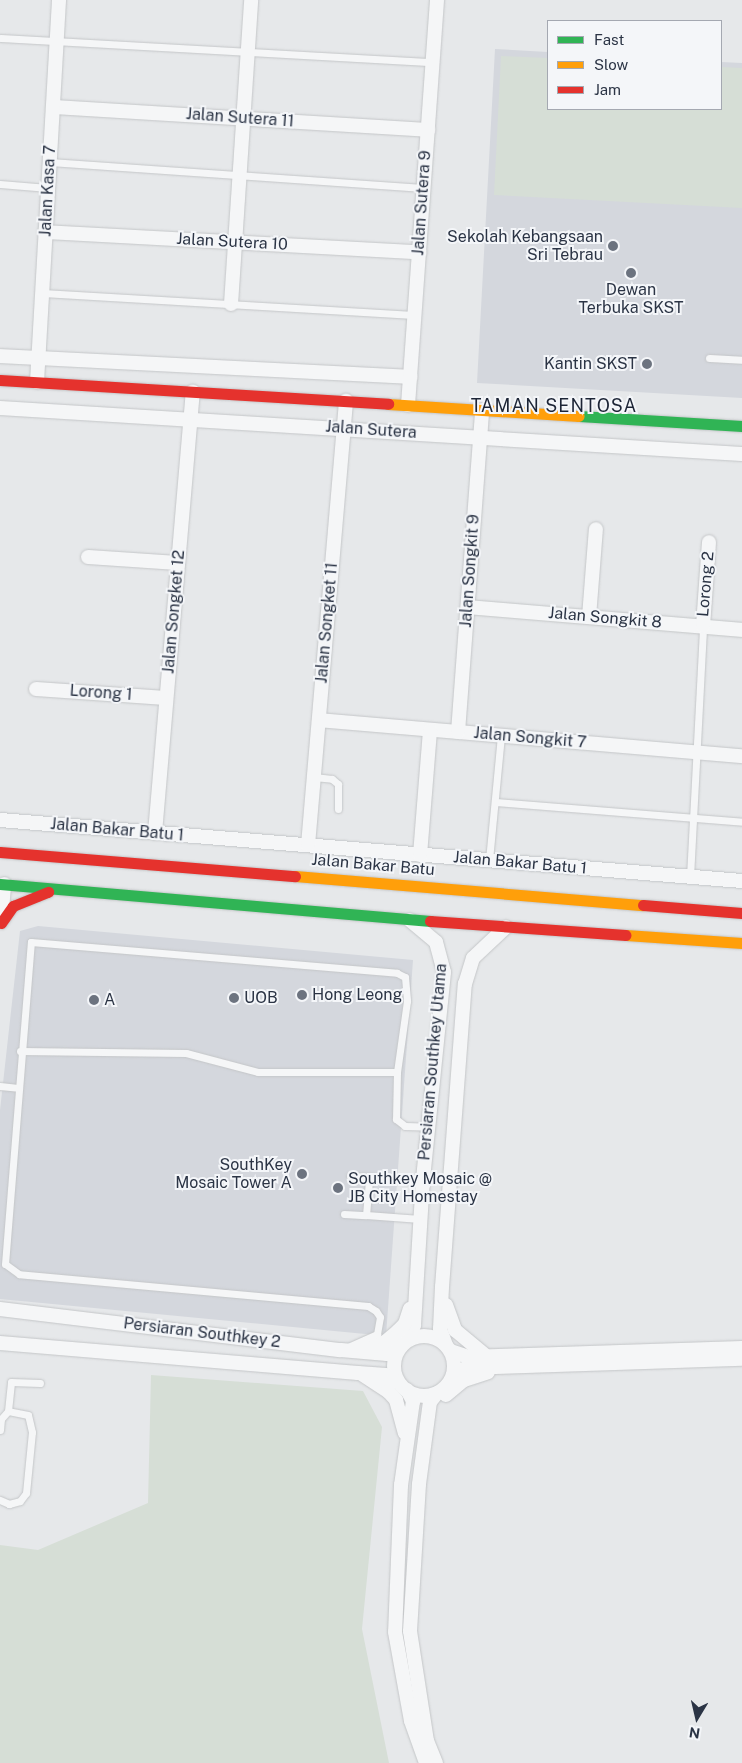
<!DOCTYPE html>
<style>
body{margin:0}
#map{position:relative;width:742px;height:1763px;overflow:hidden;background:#e6e8ea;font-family:"Public Sans",sans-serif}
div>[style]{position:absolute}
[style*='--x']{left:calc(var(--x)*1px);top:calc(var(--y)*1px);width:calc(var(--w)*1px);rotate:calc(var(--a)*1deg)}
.built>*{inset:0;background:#d4d7dd}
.green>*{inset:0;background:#d6ded6}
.roads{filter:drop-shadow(0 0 1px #c4c6c8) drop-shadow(0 0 1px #c4c6c8)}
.lane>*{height:7px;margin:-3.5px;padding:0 3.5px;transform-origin:3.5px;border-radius:3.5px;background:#f5f6f7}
.street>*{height:14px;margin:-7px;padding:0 7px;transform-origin:7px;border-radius:7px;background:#f5f6f7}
.street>.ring{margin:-7px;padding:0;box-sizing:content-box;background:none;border:14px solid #f5f6f7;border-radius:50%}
.fast>*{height:11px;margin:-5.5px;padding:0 5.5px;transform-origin:5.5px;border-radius:5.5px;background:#30b455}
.slow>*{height:11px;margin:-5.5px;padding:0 5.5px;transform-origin:5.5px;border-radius:5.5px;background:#ff9f0a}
.jam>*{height:11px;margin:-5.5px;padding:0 5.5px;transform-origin:5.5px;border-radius:5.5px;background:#e5322d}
.dots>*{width:14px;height:14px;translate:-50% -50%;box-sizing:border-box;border:2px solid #f4f6f9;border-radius:50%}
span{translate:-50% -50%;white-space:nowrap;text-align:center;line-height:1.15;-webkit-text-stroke:4px #f4f6f9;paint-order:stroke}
.street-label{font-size:16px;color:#2b3445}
.poi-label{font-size:16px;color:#2b3445}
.right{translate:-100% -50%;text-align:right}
.left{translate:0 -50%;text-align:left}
.neighbourhood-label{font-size:18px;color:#1d2536;letter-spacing:1px}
.legend{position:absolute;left:547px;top:20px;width:175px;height:90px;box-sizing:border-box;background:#f4f6f9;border:1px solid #a4a8b1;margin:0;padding:6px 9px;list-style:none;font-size:15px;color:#2b3445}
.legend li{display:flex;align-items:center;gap:10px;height:25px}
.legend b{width:25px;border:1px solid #a4a8b1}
.north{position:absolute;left:672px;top:1693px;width:50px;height:50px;-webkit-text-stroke:4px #f4f6f9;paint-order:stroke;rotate:189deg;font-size:14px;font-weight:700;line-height:20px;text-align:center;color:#2b3445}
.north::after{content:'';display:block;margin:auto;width:18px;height:22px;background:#2b3445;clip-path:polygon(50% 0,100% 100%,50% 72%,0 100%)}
</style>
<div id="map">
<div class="built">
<i style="clip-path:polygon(495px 49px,548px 52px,548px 109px,721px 109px,721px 62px,742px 63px,742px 398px,477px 383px)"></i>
<i style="clip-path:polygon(38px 926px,413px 960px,386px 1336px,0 1299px,0 1110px,20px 931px)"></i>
</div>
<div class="green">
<i style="clip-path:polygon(501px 56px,548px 58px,548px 109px,721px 109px,721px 67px,742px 68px,742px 208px,494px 195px)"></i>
<i style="clip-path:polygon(151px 1375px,363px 1391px,382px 1427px,362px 1629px,389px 1763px,0 1763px,0 1545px,38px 1550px,148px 1503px)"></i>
</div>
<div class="roads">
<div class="lane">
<i style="--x:0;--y:38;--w:434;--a:3.2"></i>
<i style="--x:50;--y:162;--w:374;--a:4"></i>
<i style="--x:0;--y:184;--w:48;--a:4.8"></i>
<i style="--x:42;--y:293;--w:373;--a:3.4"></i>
<i style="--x:709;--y:358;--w:33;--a:3"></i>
<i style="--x:314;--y:777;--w:18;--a:6"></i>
<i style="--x:332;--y:779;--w:8;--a:40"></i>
<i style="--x:338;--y:784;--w:25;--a:90"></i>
<i style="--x:496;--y:802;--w:247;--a:4.6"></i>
<i style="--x:489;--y:860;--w:125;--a:-84.5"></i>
<i style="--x:690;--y:877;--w:251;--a:-87"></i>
<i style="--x:20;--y:1051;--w:166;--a:0.7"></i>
<i style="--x:186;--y:1053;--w:74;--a:14.8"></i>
<i style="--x:258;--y:1072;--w:139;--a:0"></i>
<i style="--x:0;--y:1086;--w:18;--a:6"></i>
<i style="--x:350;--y:1176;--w:19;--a:3"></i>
<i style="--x:344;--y:1214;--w:22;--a:3"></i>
<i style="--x:420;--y:1219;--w:54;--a:-175.8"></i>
<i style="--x:366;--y:1215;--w:38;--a:-85"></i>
<i style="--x:369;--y:1177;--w:54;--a:5.3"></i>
<i style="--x:348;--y:1347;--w:32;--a:-24"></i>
<i style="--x:377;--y:1334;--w:17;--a:-80"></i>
<i style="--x:380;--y:1317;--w:7;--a:-124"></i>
<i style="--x:376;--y:1311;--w:9;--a:-148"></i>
<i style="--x:368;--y:1306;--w:350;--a:-174.8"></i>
<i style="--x:19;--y:1274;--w:17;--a:-144"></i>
<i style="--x:5;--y:1264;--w:323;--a:-85.4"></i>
<i style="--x:31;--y:942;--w:367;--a:4.8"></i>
<i style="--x:397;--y:973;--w:9;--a:27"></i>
<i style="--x:405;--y:977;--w:24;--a:85"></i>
<i style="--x:407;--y:1001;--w:72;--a:98"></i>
<i style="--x:397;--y:1072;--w:47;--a:91.2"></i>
<i style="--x:396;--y:1119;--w:11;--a:38"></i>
<i style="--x:405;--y:1126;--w:25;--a:2"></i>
<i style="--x:0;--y:1430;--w:11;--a:-85"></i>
<i style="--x:1;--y:1419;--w:11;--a:-49"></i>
<i style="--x:8;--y:1411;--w:29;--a:-84"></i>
<i style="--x:11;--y:1382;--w:29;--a:2"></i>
<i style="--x:0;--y:1500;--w:10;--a:24"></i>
<i style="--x:9;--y:1504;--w:11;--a:-15"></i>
<i style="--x:20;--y:1501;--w:10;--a:-53"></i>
<i style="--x:26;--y:1493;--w:61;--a:-84.4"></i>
<i style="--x:32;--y:1432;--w:17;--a:-103"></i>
<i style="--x:28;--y:1415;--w:20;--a:-169"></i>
</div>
<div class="street">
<i style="--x:53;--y:107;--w:376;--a:3.5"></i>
<i style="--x:45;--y:232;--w:375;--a:3.1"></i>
<i style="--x:231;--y:304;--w:305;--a:-86.2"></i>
<i style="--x:0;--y:356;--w:411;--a:2.9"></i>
<i style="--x:37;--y:382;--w:383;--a:-86.7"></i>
<i style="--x:408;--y:405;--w:406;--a:-85.9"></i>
<i style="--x:0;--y:408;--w:743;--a:3.55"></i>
<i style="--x:88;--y:557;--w:90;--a:3.8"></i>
<i style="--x:468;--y:607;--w:275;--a:4.8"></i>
<i style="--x:589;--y:617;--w:88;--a:-85.5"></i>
<i style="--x:703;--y:626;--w:84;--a:-85.9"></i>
<i style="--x:36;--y:689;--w:130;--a:4"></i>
<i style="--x:319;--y:720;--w:425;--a:4.9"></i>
<i style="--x:458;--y:732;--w:323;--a:-85.7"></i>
<i style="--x:0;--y:820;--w:745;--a:4.7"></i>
<i style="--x:155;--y:833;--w:443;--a:-85.1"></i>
<i style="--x:308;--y:845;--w:446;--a:-85.1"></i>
<i style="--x:420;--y:855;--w:125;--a:-85.4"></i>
<i style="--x:1;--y:921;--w:37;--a:-85"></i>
<i style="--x:446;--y:1305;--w:27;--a:70"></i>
<i style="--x:455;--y:1330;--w:40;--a:40"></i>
<i style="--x:0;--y:1309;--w:343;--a:6.9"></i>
<i style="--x:341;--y:1350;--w:46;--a:5"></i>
<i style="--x:387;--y:1354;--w:17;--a:-33"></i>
<i class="ring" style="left:394px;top:1336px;width:46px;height:46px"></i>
<i style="--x:409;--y:1339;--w:15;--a:-70"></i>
<i style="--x:414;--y:1325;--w:146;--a:-86.5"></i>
<i style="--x:423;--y:1179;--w:208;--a:-84.2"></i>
<i style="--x:444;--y:972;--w:31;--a:-105"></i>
<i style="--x:436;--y:942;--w:34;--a:-140"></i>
<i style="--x:0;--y:1343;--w:359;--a:4.8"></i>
<i style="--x:358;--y:1373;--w:28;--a:4"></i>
<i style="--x:386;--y:1375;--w:14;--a:30"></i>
<i style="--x:446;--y:1345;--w:17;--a:-111"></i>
<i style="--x:440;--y:1329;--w:42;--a:-87.3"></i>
<i style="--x:442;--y:1287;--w:304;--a:-85.7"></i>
<i style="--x:465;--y:984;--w:27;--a:-73"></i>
<i style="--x:473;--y:958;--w:45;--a:-43.2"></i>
<i style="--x:364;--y:1351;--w:23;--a:-23"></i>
<i style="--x:385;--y:1342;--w:17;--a:-40"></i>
<i style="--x:398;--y:1331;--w:10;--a:-45"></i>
<i style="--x:405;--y:1324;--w:16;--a:-72"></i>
<i style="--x:451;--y:1351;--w:18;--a:19"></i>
<i style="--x:468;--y:1357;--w:274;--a:-1.9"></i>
<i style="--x:363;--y:1375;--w:30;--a:33"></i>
<i style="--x:388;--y:1391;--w:12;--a:48"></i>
<i style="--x:396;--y:1400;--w:34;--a:75"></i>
<i style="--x:453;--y:1376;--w:15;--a:-32"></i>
<i style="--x:466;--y:1368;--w:276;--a:-1.9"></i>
<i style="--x:407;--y:1390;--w:13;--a:61"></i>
<i style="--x:413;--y:1401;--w:85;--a:98.1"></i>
<i style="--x:401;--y:1485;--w:147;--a:92.3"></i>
<i style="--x:395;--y:1632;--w:90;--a:79.8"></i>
<i style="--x:411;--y:1721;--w:45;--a:70.3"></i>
<i style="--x:446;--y:1395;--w:23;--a:-40"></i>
<i style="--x:464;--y:1380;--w:25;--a:-18"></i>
<i style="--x:436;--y:1763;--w:24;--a:-112"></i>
<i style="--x:427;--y:1741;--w:111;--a:-98.8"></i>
<i style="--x:410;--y:1631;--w:147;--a:-86.5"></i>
<i style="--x:419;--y:1484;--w:83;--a:-82.4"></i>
<i style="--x:430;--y:1402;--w:11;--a:-52"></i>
</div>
<div class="fast">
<i style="--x:579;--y:416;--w:163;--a:3.5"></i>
<i style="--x:0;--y:884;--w:432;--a:4.9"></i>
</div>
<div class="slow">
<i style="--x:388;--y:404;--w:191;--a:3.6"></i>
<i style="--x:295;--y:876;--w:349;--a:4.8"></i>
<i style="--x:626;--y:935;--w:116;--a:3.9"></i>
</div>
<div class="jam">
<i style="--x:0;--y:380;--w:389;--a:3.5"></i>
<i style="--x:0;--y:852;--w:296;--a:4.7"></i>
<i style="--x:643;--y:905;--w:99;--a:4.6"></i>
<i style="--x:430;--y:921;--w:196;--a:4.1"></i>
<i style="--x:1;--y:923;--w:21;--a:-55"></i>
<i style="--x:13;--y:906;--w:38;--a:-22"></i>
</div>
</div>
<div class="dots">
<i style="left:613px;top:246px;background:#6c737f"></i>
<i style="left:631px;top:273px;background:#6c737f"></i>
<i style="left:647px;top:364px;background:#6c737f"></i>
<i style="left:302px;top:995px;background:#6c737f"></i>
<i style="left:234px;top:998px;background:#6c737f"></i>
<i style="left:94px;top:1000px;background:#6c737f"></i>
<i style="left:302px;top:1174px;background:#6c737f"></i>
<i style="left:338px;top:1188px;background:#6c737f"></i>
</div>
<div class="street-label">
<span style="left:240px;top:118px;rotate:4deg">Jalan Sutera 11</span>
<span style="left:48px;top:191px;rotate:-87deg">Jalan Kasa 7</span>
<span style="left:422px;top:203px;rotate:-86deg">Jalan Sutera 9</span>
<span style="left:232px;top:242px;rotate:3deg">Jalan Sutera 10</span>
<span style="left:371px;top:430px;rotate:4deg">Jalan Sutera</span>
<span style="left:470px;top:571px;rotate:-86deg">Jalan Songkit 9</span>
<span style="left:706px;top:584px;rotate:-85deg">Lorong 2</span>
<span style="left:174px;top:612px;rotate:-85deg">Jalan Songket 12</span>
<span style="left:605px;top:618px;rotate:5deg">Jalan Songkit 8</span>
<span style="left:327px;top:623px;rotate:-85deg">Jalan Songket 11</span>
<span style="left:101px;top:693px;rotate:4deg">Lorong 1</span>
<span style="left:530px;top:738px;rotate:5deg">Jalan Songkit 7</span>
<span style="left:117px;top:830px;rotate:5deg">Jalan Bakar Batu 1</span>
<span style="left:520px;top:863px;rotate:5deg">Jalan Bakar Batu 1</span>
<span style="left:373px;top:865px;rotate:5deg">Jalan Bakar Batu</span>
<span style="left:433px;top:1062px;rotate:-85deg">Persiaran Southkey Utama</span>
<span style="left:202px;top:1333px;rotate:7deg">Persiaran Southkey 2</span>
</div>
<div class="poi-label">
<span class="right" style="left:603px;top:246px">Sekolah Kebangsaan<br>Sri Tebrau</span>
<span style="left:631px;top:299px">Dewan<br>Terbuka SKST</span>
<span class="right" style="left:637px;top:364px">Kantin SKST</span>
<span class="left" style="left:312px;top:995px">Hong Leong</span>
<span class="left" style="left:244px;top:998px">UOB</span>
<span class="left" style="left:104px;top:1000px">A</span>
<span class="right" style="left:292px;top:1174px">SouthKey<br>Mosaic Tower A</span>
<span class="left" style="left:348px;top:1188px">Southkey Mosaic @<br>JB City Homestay</span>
</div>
<div class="neighbourhood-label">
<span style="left:554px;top:406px">TAMAN SENTOSA</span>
</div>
<ul class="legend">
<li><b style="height:6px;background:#30b455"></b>Fast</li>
<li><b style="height:6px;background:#ff9f0a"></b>Slow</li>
<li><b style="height:6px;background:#e5322d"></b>Jam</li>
</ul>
<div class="north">N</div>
</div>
